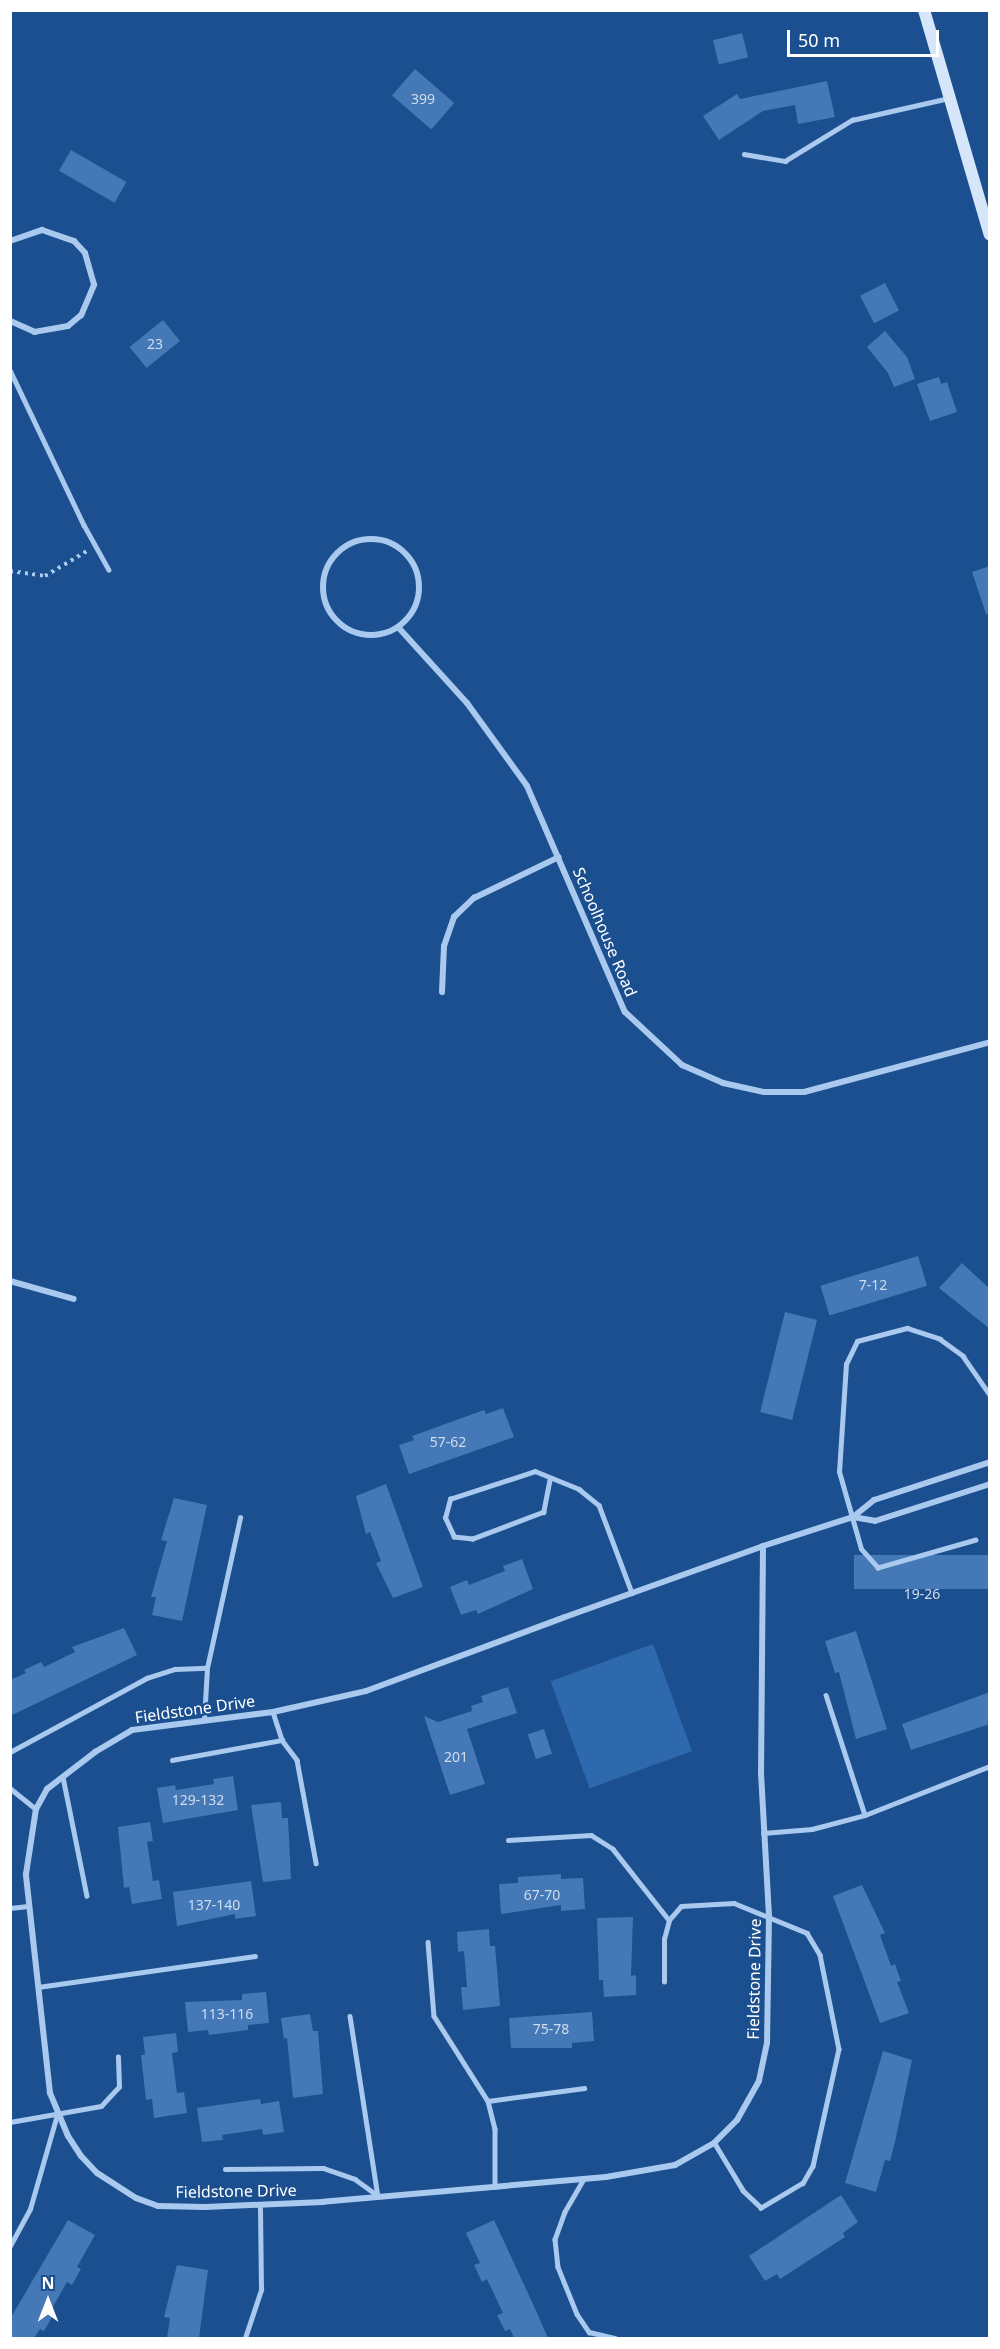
<!DOCTYPE html>
<style>
body{margin:0}
#map{position:relative;width:1000px;height:2349px;overflow:hidden;background:#1b4f8f;font-family:"Noto Sans",sans-serif}
div>[style]{position:absolute}
[style*='--x']{left:calc(var(--x)*1px);top:calc(var(--y)*1px);width:calc(var(--w)*1px);rotate:calc(var(--a)*1deg)}
.green>*{inset:0;background:#2e69ad;transform-origin:0 0}
.building>*{inset:0;background:#4478b7;transform-origin:0 0}
.path>*{height:4px;margin-top:-2px;transform-origin:0;background:repeating-linear-gradient(90deg,#a9c9ee 0 3px,transparent 0 7.5px)}
.service>*{height:4.5px;margin:-2.25px;padding:0 2.25px;transform-origin:2.25px;border-radius:2.25px;background:#a9c9ee}
.minor>*{height:6px;margin:-3px;padding:0 3px;transform-origin:3px;border-radius:3px;background:#a9c9ee}
.minor>.ring{margin:-3px;padding:0;box-sizing:content-box;background:none;border:6px solid #a9c9ee;border-radius:50%}
.secondary>*{height:12px;margin:-6px;padding:0 6px;transform-origin:6px;border-radius:6px;background:#d6e6fa}
span{translate:-50% -50%;white-space:nowrap;text-align:center;line-height:1.15;-webkit-text-stroke:4.5px #1b4f8f;paint-order:stroke}
.number-label{font-size:14px;color:#d0dded}
.number-label span{-webkit-text-stroke-width:0}
.street-label{font-size:16px;color:#fff}
.frame{position:absolute;inset:0;border:12px solid #fff;pointer-events:none}
.north{position:absolute;left:18px;top:2271px;width:60px;height:60px;-webkit-text-stroke:4px #1b4f8f;paint-order:stroke;rotate:0deg;font-size:16px;font-weight:700;line-height:24px;text-align:center;color:#fff}
.north::after{content:'';display:block;margin:auto;width:21px;height:27px;background:#fff;clip-path:polygon(50% 0,100% 100%,50% 72%,0 100%)}
.scale{position:absolute;left:787px;top:30px;width:152px;height:27px;box-sizing:border-box;border:3px solid #fff;border-top:0;padding-left:8px;font-size:18px;line-height:21px;white-space:nowrap;color:#fff;-webkit-text-stroke:4px #1b4f8f;paint-order:stroke}
</style>
<div id="map">
<div class="green">
<i style="left:653px;top:1644px;width:114px;height:109px;rotate:70deg"></i>
</div>
<div class="building">
<i style="left:742px;top:33px;width:25px;height:30px;rotate:76deg"></i>
<i style="left:415px;top:69px;width:52px;height:35px;rotate:41deg"></i>
<i style="clip-path:polygon(827px 81px,835px 117px,798px 124px,795px 105px,763px 111px,719px 140px,703px 116px,737px 94px,740px 99px)"></i>
<i style="left:71px;top:150px;width:64px;height:24px;rotate:30deg"></i>
<i style="left:885px;top:283px;width:31px;height:28px;rotate:63deg"></i>
<i style="left:163px;top:320px;width:27px;height:43px;rotate:51deg"></i>
<i style="clip-path:polygon(885px 331px,907px 357px,915px 379px,894px 387px,888px 373px,867px 347px)"></i>
<i style="clip-path:polygon(939px 377px,941px 384px,947px 382px,957px 412px,930px 421px,917px 384px)"></i>
<i style="clip-path:polygon(990px 566px,990px 614px,986px 614px,972px 572px)"></i>
<i style="left:918px;top:1256px;width:31px;height:102px;rotate:73deg"></i>
<i style="clip-path:polygon(962px 1263px,990px 1289px,990px 1329px,939px 1288px)"></i>
<i style="left:785px;top:1312px;width:33px;height:103px;rotate:14deg"></i>
<i style="clip-path:polygon(503px 1408px,514px 1437px,409px 1474px,399px 1445px,414px 1440px,412px 1436px,484px 1410px,486px 1414px)"></i>
<i style="clip-path:polygon(386px 1484px,423px 1587px,393px 1598px,376px 1563px,381px 1561px,370px 1532px,366px 1534px,356px 1496px)"></i>
<i style="clip-path:polygon(174px 1498px,207px 1505px,182px 1621px,152px 1615px,156px 1597px,151px 1597px,167px 1541px,161px 1540px)"></i>
<i style="left:990px;top:1555px;width:34px;height:136px;rotate:90deg"></i>
<i style="clip-path:polygon(522px 1559px,533px 1589px,478px 1614px,476px 1610px,461px 1615px,450px 1587px,467px 1580px,469px 1585px,505px 1571px,503px 1566px)"></i>
<i style="clip-path:polygon(124px 1628px,137px 1655px,10px 1716px,10px 1680px,26px 1673px,24px 1670px,41px 1662px,44px 1667px,75px 1652px,72px 1647px)"></i>
<i style="clip-path:polygon(856px 1631px,887px 1729px,856px 1739px,839px 1672px,835px 1673px,825px 1641px)"></i>
<i style="clip-path:polygon(508px 1687px,517px 1713px,467px 1729px,485px 1784px,450px 1795px,424px 1716px,438px 1722px,472px 1711px,471px 1706px,483px 1702px,481px 1696px)"></i>
<i style="clip-path:polygon(990px 1692px,990px 1724px,911px 1750px,902px 1724px)"></i>
<i style="left:544px;top:1729px;width:26px;height:17px;rotate:72deg"></i>
<i style="clip-path:polygon(233px 1776px,238px 1810px,163px 1823px,157px 1788px,175px 1785px,176px 1790px,214px 1784px,213px 1779px)"></i>
<i style="clip-path:polygon(281px 1802px,282px 1818px,288px 1818px,291px 1879px,263px 1882px,251px 1805px)"></i>
<i style="clip-path:polygon(150px 1822px,153px 1841px,147px 1842px,153px 1881px,159px 1880px,162px 1899px,132px 1904px,129px 1887px,124px 1888px,118px 1827px)"></i>
<i style="clip-path:polygon(561px 1874px,561px 1879px,583px 1878px,585px 1909px,561px 1911px,561px 1905px,501px 1914px,499px 1884px,518px 1883px,518px 1877px)"></i>
<i style="clip-path:polygon(251px 1881px,256px 1916px,235px 1919px,235px 1914px,177px 1926px,173px 1892px)"></i>
<i style="clip-path:polygon(862px 1885px,885px 1933px,880px 1935px,891px 1966px,895px 1964px,901px 1981px,897px 1982px,909px 2013px,880px 2023px,833px 1896px)"></i>
<i style="clip-path:polygon(633px 1917px,631px 1976px,636px 1975px,636px 1995px,604px 1997px,603px 1980px,599px 1980px,597px 1918px)"></i>
<i style="clip-path:polygon(489px 1929px,490px 1946px,495px 1946px,500px 2006px,463px 2010px,461px 1987px,467px 1987px,464px 1951px,458px 1952px,457px 1932px)"></i>
<i style="clip-path:polygon(266px 1992px,269px 2023px,248px 2025px,248px 2030px,209px 2035px,208px 2030px,188px 2032px,185px 2002px,242px 2000px,242px 1994px)"></i>
<i style="clip-path:polygon(592px 2012px,594px 2041px,572px 2043px,572px 2048px,511px 2048px,509px 2018px)"></i>
<i style="clip-path:polygon(310px 2014px,313px 2031px,318px 2031px,323px 2094px,293px 2098px,287px 2038px,284px 2039px,281px 2018px)"></i>
<i style="clip-path:polygon(176px 2033px,178px 2052px,172px 2053px,177px 2093px,184px 2092px,187px 2113px,154px 2118px,152px 2099px,146px 2100px,141px 2055px,145px 2055px,143px 2037px)"></i>
<i style="clip-path:polygon(883px 2051px,912px 2060px,895px 2142px,890px 2161px,885px 2160px,876px 2192px,845px 2183px)"></i>
<i style="clip-path:polygon(260px 2099px,261px 2104px,279px 2101px,284px 2132px,263px 2135px,262px 2129px,222px 2135px,223px 2140px,202px 2142px,197px 2108px)"></i>
<i style="clip-path:polygon(841px 2195px,858px 2222px,843px 2233px,845px 2237px,780px 2279px,777px 2274px,765px 2281px,749px 2256px)"></i>
<i style="clip-path:polygon(68px 2220px,95px 2235px,77px 2267px,81px 2269px,72px 2285px,67px 2282px,50px 2312px,54px 2314px,44px 2331px,40px 2329px,34px 2338px,10px 2338px,10px 2319px)"></i>
<i style="clip-path:polygon(494px 2220px,533px 2304px,548px 2338px,514px 2338px,510px 2329px,505px 2331px,497px 2315px,503px 2313px,487px 2279px,482px 2282px,474px 2265px,480px 2263px,466px 2233px)"></i>
<i style="clip-path:polygon(177px 2265px,208px 2270px,199px 2338px,167px 2338px,170px 2318px,164px 2317px)"></i>
</div>
<div class="path">
<i style="--x:10;--y:571;--w:35;--a:8"></i>
<i style="--x:45;--y:576;--w:49;--a:-30.8"></i>
</div>
<div class="service">
<i style="--x:744;--y:154;--w:42;--a:9.7"></i>
<i style="--x:785;--y:161;--w:79;--a:-31.5"></i>
<i style="--x:852;--y:120;--w:99;--a:-12.8"></i>
<i style="--x:10;--y:370;--w:172;--a:64.5"></i>
<i style="--x:84;--y:525;--w:51;--a:60.9"></i>
<i style="--x:550;--y:1480;--w:33;--a:101"></i>
<i style="--x:544;--y:1512;--w:76;--a:159.2"></i>
<i style="--x:473;--y:1539;--w:19;--a:-174"></i>
<i style="--x:454;--y:1537;--w:21;--a:-115"></i>
<i style="--x:445;--y:1518;--w:20;--a:-75"></i>
<i style="--x:450;--y:1499;--w:89;--a:-18.2"></i>
<i style="--x:535;--y:1471;--w:48;--a:22.2"></i>
<i style="--x:579;--y:1489;--w:26;--a:39"></i>
<i style="--x:599;--y:1505;--w:94;--a:69.4"></i>
<i style="--x:976;--y:1540;--w:102;--a:164.1"></i>
<i style="--x:878;--y:1568;--w:25;--a:-132"></i>
<i style="--x:861;--y:1549;--w:80;--a:-105.9"></i>
<i style="--x:839;--y:1472;--w:108;--a:-86.3"></i>
<i style="--x:846;--y:1364;--w:25;--a:-64"></i>
<i style="--x:857;--y:1341;--w:52;--a:-14.6"></i>
<i style="--x:907;--y:1328;--w:35;--a:18"></i>
<i style="--x:940;--y:1339;--w:29;--a:36"></i>
<i style="--x:963;--y:1356;--w:47;--a:55.3"></i>
<i style="--x:826;--y:1695;--w:126;--a:72"></i>
<i style="--x:273;--y:1712;--w:29;--a:72"></i>
<i style="--x:282;--y:1740;--w:25;--a:53"></i>
<i style="--x:297;--y:1760;--w:105;--a:79.5"></i>
<i style="--x:204;--y:1720;--w:52;--a:-86.7"></i>
<i style="--x:207;--y:1668;--w:154;--a:-77.6"></i>
<i style="--x:10;--y:1752;--w:156;--a:-28.4"></i>
<i style="--x:147;--y:1678;--w:29;--a:-18"></i>
<i style="--x:175;--y:1669;--w:32;--a:-2"></i>
<i style="--x:172;--y:1760;--w:112;--a:-10.3"></i>
<i style="--x:63;--y:1777;--w:121;--a:78.6"></i>
<i style="--x:10;--y:1788;--w:33;--a:39"></i>
<i style="--x:763;--y:1833;--w:49;--a:-4.7"></i>
<i style="--x:812;--y:1829;--w:55;--a:-14.8"></i>
<i style="--x:865;--y:1815;--w:134;--a:-21.4"></i>
<i style="--x:508;--y:1840;--w:83;--a:-3.4"></i>
<i style="--x:591;--y:1835;--w:26;--a:32"></i>
<i style="--x:613;--y:1849;--w:90;--a:51.7"></i>
<i style="--x:10;--y:1908;--w:18;--a:-6"></i>
<i style="--x:428;--y:1942;--w:74;--a:85.4"></i>
<i style="--x:434;--y:2016;--w:101;--a:57.6"></i>
<i style="--x:488;--y:2101;--w:29;--a:76"></i>
<i style="--x:495;--y:2129;--w:58;--a:90"></i>
<i style="--x:664;--y:1982;--w:43;--a:-90"></i>
<i style="--x:664;--y:1939;--w:20;--a:-75"></i>
<i style="--x:669;--y:1920;--w:18;--a:-49"></i>
<i style="--x:681;--y:1906;--w:53;--a:-3.2"></i>
<i style="--x:734;--y:1903;--w:79;--a:22.3"></i>
<i style="--x:807;--y:1933;--w:26;--a:59"></i>
<i style="--x:820;--y:1955;--w:96;--a:78.6"></i>
<i style="--x:839;--y:2049;--w:120;--a:102.5"></i>
<i style="--x:813;--y:2166;--w:20;--a:120"></i>
<i style="--x:803;--y:2183;--w:49;--a:149.2"></i>
<i style="--x:761;--y:2208;--w:25;--a:-137"></i>
<i style="--x:743;--y:2191;--w:56;--a:-121.1"></i>
<i style="--x:38;--y:1987;--w:219;--a:-8.1"></i>
<i style="--x:350;--y:2016;--w:182;--a:81.2"></i>
<i style="--x:488;--y:2101;--w:97;--a:-7.7"></i>
<i style="--x:10;--y:2122;--w:92;--a:-10"></i>
<i style="--x:101;--y:2106;--w:26;--a:-47"></i>
<i style="--x:119;--y:2087;--w:30;--a:-92"></i>
<i style="--x:225;--y:2169;--w:98;--a:-0.6"></i>
<i style="--x:323;--y:2168;--w:34;--a:19"></i>
<i style="--x:355;--y:2179;--w:29;--a:36"></i>
<i style="--x:584;--y:2179;--w:38;--a:120"></i>
<i style="--x:565;--y:2212;--w:29;--a:110"></i>
<i style="--x:555;--y:2239;--w:28;--a:84"></i>
<i style="--x:558;--y:2267;--w:51;--a:68"></i>
<i style="--x:577;--y:2314;--w:22;--a:56"></i>
<i style="--x:589;--y:2332;--w:27;--a:13"></i>
<i style="--x:10;--y:2246;--w:42;--a:-61.6"></i>
<i style="--x:30;--y:2209;--w:98;--a:-74"></i>
<i style="--x:245;--y:2338;--w:51;--a:-71.6"></i>
<i style="--x:261;--y:2290;--w:85;--a:-90.7"></i>
</div>
<div class="minor">
<i style="--x:10;--y:241;--w:34;--a:-19"></i>
<i style="--x:42;--y:230;--w:34;--a:19"></i>
<i style="--x:74;--y:241;--w:16;--a:47"></i>
<i style="--x:85;--y:253;--w:33;--a:74"></i>
<i style="--x:94;--y:285;--w:33;--a:113"></i>
<i style="--x:81;--y:315;--w:17;--a:140"></i>
<i style="--x:68;--y:326;--w:34;--a:170"></i>
<i style="--x:35;--y:332;--w:27;--a:-156"></i>
<i class="ring" style="left:323px;top:539px;width:90px;height:90px"></i>
<i style="--x:398;--y:627;--w:103;--a:47.8"></i>
<i style="--x:467;--y:703;--w:102;--a:54.1"></i>
<i style="--x:527;--y:786;--w:246;--a:66.6"></i>
<i style="--x:625;--y:1012;--w:78;--a:42.9"></i>
<i style="--x:682;--y:1065;--w:45;--a:23.7"></i>
<i style="--x:723;--y:1083;--w:42;--a:12.4"></i>
<i style="--x:764;--y:1092;--w:40;--a:0"></i>
<i style="--x:804;--y:1092;--w:193;--a:-15"></i>
<i style="--x:442;--y:992;--w:46;--a:-87.5"></i>
<i style="--x:444;--y:946;--w:31;--a:-71"></i>
<i style="--x:454;--y:917;--w:28;--a:-44"></i>
<i style="--x:474;--y:898;--w:94;--a:-25.8"></i>
<i style="--x:10;--y:1281;--w:66;--a:15.7"></i>
<i style="--x:853;--y:1517;--w:22;--a:10"></i>
<i style="--x:875;--y:1521;--w:121;--a:-17.8"></i>
<i style="--x:763;--y:1546;--w:227;--a:90.5"></i>
<i style="--x:761;--y:1773;--w:143;--a:86.8"></i>
<i style="--x:769;--y:1916;--w:127;--a:90.9"></i>
<i style="--x:767;--y:2043;--w:39;--a:102"></i>
<i style="--x:759;--y:2081;--w:45;--a:119.4"></i>
<i style="--x:737;--y:2120;--w:33;--a:135"></i>
<i style="--x:714;--y:2143;--w:45;--a:150.6"></i>
<i style="--x:675;--y:2165;--w:70;--a:170.1"></i>
<i style="--x:606;--y:2177;--w:284;--a:175"></i>
<i style="--x:323;--y:2202;--w:118;--a:177.6"></i>
<i style="--x:205;--y:2207;--w:47;--a:-178.8"></i>
<i style="--x:158;--y:2206;--w:23;--a:-160"></i>
<i style="--x:136;--y:2198;--w:46;--a:-147.3"></i>
<i style="--x:97;--y:2173;--w:23;--a:-133"></i>
<i style="--x:81;--y:2156;--w:24;--a:-123"></i>
<i style="--x:68;--y:2136;--w:47;--a:-112.7"></i>
<i style="--x:50;--y:2093;--w:220;--a:-96.3"></i>
<i style="--x:26;--y:1874;--w:66;--a:-81.3"></i>
<i style="--x:36;--y:1809;--w:23;--a:-61"></i>
<i style="--x:47;--y:1789;--w:61;--a:-37.6"></i>
<i style="--x:95;--y:1752;--w:43;--a:-30.7"></i>
<i style="--x:132;--y:1730;--w:142;--a:-7.3"></i>
<i style="--x:273;--y:1712;--w:95;--a:-12.7"></i>
<i style="--x:366;--y:1691;--w:212;--a:-20.4"></i>
<i style="--x:565;--y:1617;--w:210;--a:-19.7"></i>
<i style="--x:763;--y:1546;--w:95;--a:-17.9"></i>
<i style="--x:853;--y:1517;--w:27;--a:-39"></i>
<i style="--x:874;--y:1500;--w:122;--a:-18.1"></i>
</div>
<div class="secondary">
<i style="--x:924;--y:10;--w:234;--a:73.7"></i>
</div>
<div class="number-label">
<span style="left:423px;top:99px">399</span>
<span style="left:155px;top:344px">23</span>
<span style="left:873px;top:1285px">7-12</span>
<span style="left:448px;top:1442px">57-62</span>
<span style="left:922px;top:1594px">19-26</span>
<span style="left:456px;top:1757px">201</span>
<span style="left:198px;top:1800px">129-132</span>
<span style="left:542px;top:1895px">67-70</span>
<span style="left:214px;top:1905px">137-140</span>
<span style="left:227px;top:2014px">113-116</span>
<span style="left:551px;top:2029px">75-78</span>
</div>
<div class="street-label">
<span style="left:605px;top:932px;rotate:67deg">Schoolhouse Road</span>
<span style="left:195px;top:1709px;rotate:-8deg">Fieldstone Drive</span>
<span style="left:754px;top:1979px;rotate:-89deg">Fieldstone Drive</span>
<span style="left:236px;top:2191px;rotate:-1deg">Fieldstone Drive</span>
</div>
<div class="frame"></div>
<div class="north">N</div>
<div class="scale">50 m</div>
</div>
